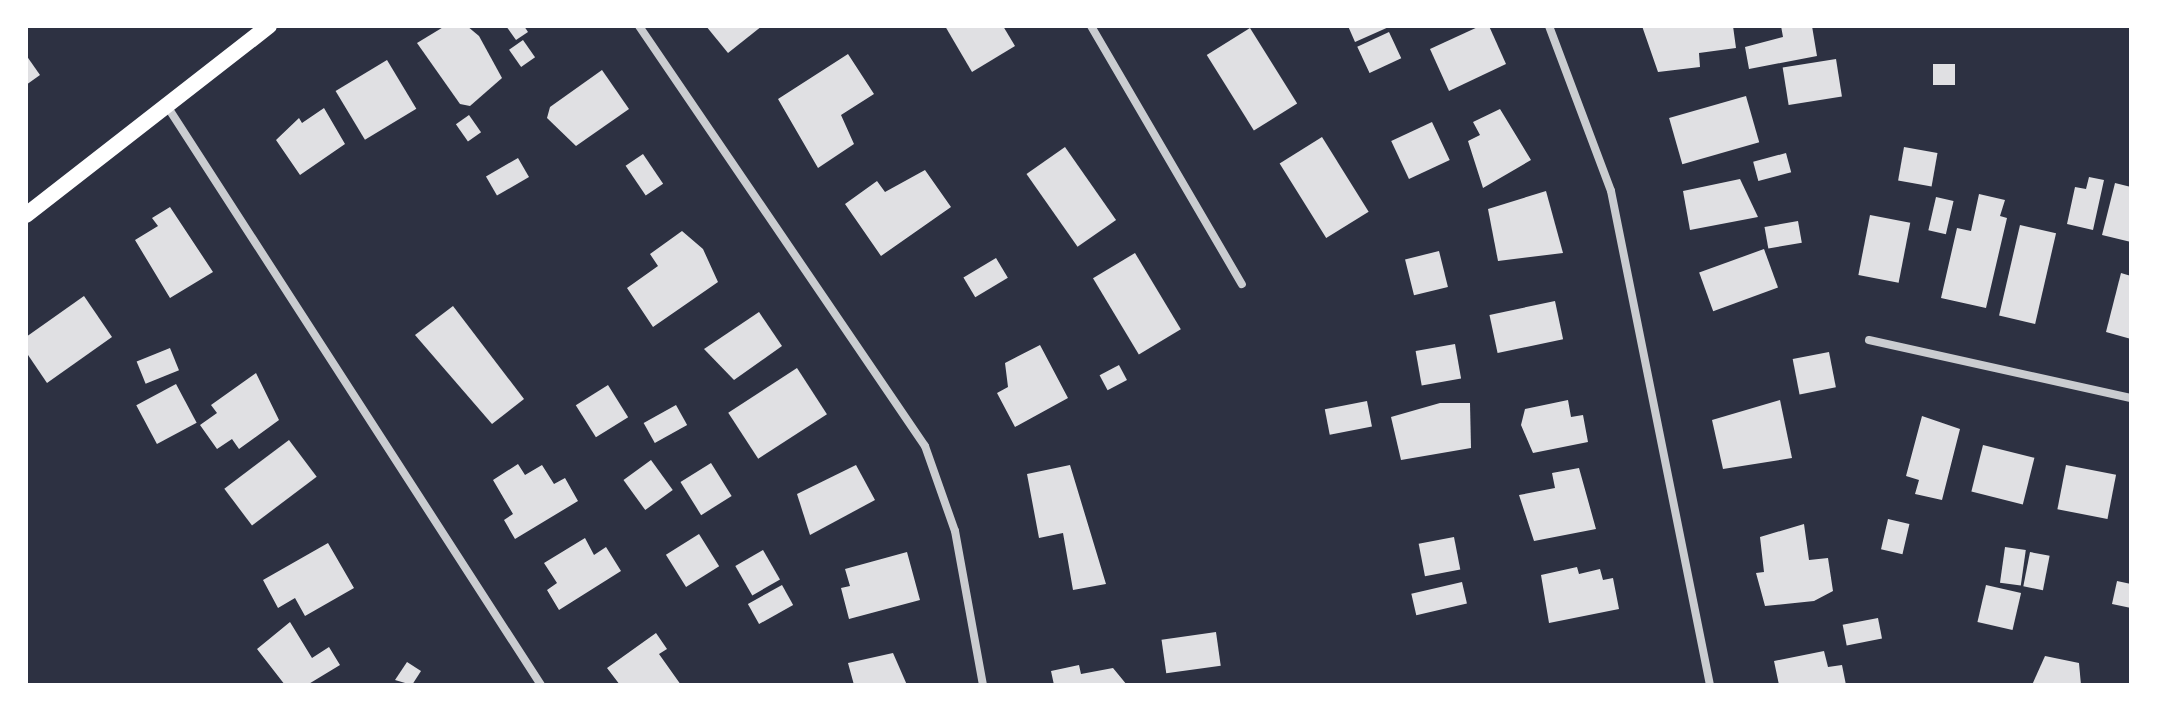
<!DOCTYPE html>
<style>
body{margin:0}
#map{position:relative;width:2157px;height:711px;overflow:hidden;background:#2d3142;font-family:Commissioner,sans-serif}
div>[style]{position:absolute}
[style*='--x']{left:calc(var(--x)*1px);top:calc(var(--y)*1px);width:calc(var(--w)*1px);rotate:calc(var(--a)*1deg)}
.building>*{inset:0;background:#e0e0e3;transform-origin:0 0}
.minor>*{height:8px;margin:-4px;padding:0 4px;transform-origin:4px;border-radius:4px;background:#caccd0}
.secondary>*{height:16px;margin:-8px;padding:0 8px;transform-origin:8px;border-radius:8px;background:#fff}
span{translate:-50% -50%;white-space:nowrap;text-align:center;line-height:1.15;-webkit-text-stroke:6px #fff;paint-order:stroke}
.frame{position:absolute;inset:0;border:28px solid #fff;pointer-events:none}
</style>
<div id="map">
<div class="building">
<i style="clip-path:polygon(445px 26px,467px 26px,479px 36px,502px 78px,470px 106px,460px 104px,417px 43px)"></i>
<i style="clip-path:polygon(506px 26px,524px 26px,528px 32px,516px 40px)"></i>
<i style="clip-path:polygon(706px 26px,762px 26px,728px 53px)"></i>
<i style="clip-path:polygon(945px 26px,1003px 26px,1015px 46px,972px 72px)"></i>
<i style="clip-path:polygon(1348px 26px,1391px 26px,1355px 42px)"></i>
<i style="clip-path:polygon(1480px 26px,1489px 26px,1506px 64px,1449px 91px,1430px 49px)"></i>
<i style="clip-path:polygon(1642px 26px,1733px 26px,1736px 48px,1699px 53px,1700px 67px,1658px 72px)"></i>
<i style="clip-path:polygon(1781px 26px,1812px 26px,1817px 56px,1749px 69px,1745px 47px,1783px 37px)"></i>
<i style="left:1250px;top:28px;width:89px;height:51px;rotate:58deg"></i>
<i style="left:1389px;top:32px;width:29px;height:35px;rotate:65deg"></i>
<i style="left:523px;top:40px;width:21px;height:17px;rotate:55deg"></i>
<i style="clip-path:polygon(848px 54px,874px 94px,841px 115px,854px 144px,818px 168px,778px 99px)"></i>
<i style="clip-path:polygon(26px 55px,40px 75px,26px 85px)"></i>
<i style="left:1836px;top:59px;width:38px;height:54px;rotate:81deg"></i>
<i style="left:387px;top:60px;width:57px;height:60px;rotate:59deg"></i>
<i style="left:1933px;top:64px;width:22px;height:21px"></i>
<i style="clip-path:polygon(602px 70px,629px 109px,576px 146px,547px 118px,550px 107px)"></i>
<i style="left:1746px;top:96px;width:48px;height:80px;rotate:74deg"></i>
<i style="clip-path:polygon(324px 108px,345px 144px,300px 175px,276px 140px,299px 118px,302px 123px)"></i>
<i style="clip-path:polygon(1500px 109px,1531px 160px,1483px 188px,1468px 141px,1480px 135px,1473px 122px)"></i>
<i style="left:469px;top:115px;width:21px;height:16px;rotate:55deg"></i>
<i style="left:1432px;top:122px;width:42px;height:45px;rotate:65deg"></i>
<i style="left:1322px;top:137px;width:88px;height:50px;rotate:58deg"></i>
<i style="left:1065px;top:147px;width:89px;height:47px;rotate:55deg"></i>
<i style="left:1904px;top:147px;width:34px;height:34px;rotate:10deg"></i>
<i style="left:1786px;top:153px;width:20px;height:34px;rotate:75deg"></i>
<i style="left:643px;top:154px;width:36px;height:21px;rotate:56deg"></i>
<i style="left:518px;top:158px;width:22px;height:37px;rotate:60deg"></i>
<i style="clip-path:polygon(925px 170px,951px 207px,881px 256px,845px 204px,877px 181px,885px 192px)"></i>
<i style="clip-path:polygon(2089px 177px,2104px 180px,2093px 230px,2067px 224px,2075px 187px,2086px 189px)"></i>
<i style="clip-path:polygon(1740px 179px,1758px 217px,1690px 230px,1683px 191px)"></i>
<i style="clip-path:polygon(2115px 183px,2131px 187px,2131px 242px,2102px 235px)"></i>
<i style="clip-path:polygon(1546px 191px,1563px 253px,1498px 261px,1488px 209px)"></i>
<i style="clip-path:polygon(1979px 194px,2005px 200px,2000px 216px,2007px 218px,1986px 308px,1941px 298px,1957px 228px,1971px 231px)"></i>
<i style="left:1936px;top:197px;width:18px;height:34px;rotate:13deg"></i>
<i style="clip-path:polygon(170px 207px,213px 272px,170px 298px,135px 240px,158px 226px,152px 218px)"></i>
<i style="left:1870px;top:215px;width:41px;height:61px;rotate:11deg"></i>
<i style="left:1798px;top:221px;width:22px;height:34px;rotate:80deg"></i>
<i style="left:2020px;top:225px;width:37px;height:93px;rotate:13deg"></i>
<i style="clip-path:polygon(682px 231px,703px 249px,718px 282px,653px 327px,627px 288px,658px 266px,650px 254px)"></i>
<i style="left:1764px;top:249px;width:41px;height:69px;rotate:70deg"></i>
<i style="left:1439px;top:251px;width:37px;height:35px;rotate:76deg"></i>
<i style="left:1135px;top:253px;width:89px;height:49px;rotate:59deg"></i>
<i style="left:996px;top:258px;width:23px;height:38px;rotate:59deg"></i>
<i style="clip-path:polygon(2121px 273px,2131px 276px,2131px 339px,2106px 332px)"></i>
<i style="clip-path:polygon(84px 296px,112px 337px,47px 383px,26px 352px,26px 337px)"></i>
<i style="left:1555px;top:301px;width:39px;height:67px;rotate:78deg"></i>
<i style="clip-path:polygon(453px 306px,524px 399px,492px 424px,415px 335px)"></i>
<i style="clip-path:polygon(759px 312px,782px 346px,734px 380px,704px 349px)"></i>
<i style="left:1455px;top:344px;width:35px;height:40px;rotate:80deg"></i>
<i style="clip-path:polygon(1040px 345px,1068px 398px,1015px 427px,997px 393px,1008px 387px,1005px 363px)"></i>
<i style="left:170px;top:348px;width:24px;height:36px;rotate:68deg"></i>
<i style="left:1829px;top:352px;width:36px;height:37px;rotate:79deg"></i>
<i style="left:1119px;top:365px;width:17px;height:22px;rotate:62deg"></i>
<i style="left:797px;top:368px;width:55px;height:82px;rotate:57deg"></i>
<i style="clip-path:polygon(256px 373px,279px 420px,239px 449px,232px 439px,217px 449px,200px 425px,217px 413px,211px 405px)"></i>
<i style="left:176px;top:384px;width:44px;height:45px;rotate:62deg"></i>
<i style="left:608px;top:385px;width:38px;height:38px;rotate:58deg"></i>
<i style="clip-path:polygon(1568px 400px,1571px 417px,1583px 415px,1588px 442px,1533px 453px,1521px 425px,1525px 409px)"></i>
<i style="clip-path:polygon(1780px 400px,1792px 458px,1723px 469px,1712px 420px)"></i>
<i style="left:1367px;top:401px;width:26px;height:43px;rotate:79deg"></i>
<i style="clip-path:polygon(1440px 403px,1470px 403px,1471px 448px,1401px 460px,1391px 417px)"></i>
<i style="left:676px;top:405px;width:23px;height:37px;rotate:61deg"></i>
<i style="clip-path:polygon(1922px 416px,1960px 429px,1942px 500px,1915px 494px,1919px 480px,1906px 476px)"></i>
<i style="left:289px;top:440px;width:46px;height:81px;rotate:53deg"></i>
<i style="left:1983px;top:445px;width:53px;height:48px;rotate:14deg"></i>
<i style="left:651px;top:460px;width:37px;height:34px;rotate:54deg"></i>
<i style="left:711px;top:463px;width:39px;height:36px;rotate:58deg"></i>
<i style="clip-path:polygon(518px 464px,525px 475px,542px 465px,554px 484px,565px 478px,578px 501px,515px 539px,504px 520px,513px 514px,493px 480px)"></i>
<i style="clip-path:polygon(856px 465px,875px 500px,810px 535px,797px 494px)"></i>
<i style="clip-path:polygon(1070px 465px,1106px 584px,1073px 590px,1063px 533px,1039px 538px,1027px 474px)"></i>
<i style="left:2066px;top:465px;width:51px;height:45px;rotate:11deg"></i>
<i style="clip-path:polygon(1579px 468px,1596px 529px,1534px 541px,1519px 495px,1555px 488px,1552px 473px)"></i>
<i style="left:1888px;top:519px;width:22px;height:31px;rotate:13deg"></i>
<i style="clip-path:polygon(1804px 524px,1809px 560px,1828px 558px,1833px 591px,1814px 601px,1765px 606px,1756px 573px,1764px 572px,1760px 537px)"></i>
<i style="left:699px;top:534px;width:38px;height:39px;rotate:58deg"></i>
<i style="left:1454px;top:537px;width:33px;height:36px;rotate:79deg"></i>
<i style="clip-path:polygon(585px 538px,594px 555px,606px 547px,621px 571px,559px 610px,547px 590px,557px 583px,544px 563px)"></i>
<i style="clip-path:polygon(328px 543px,354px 588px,305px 616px,295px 598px,278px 608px,263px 580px)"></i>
<i style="left:2005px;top:547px;width:21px;height:36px;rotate:8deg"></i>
<i style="left:763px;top:550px;width:34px;height:32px;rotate:60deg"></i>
<i style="clip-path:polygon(907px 552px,920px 600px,849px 619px,841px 588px,850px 586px,845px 569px)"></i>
<i style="left:2030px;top:552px;width:20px;height:35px;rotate:11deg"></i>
<i style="clip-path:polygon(1577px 567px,1579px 574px,1600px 569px,1603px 580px,1613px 578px,1619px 609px,1549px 623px,1541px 575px)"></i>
<i style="clip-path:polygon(2117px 581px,2131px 584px,2131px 608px,2112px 604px)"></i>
<i style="left:1462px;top:582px;width:22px;height:52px;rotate:77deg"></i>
<i style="left:782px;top:585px;width:23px;height:39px;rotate:61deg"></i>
<i style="left:1986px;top:585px;width:36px;height:38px;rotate:13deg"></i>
<i style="left:1878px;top:618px;width:21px;height:36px;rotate:79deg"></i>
<i style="clip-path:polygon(290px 622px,312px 658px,329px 647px,340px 665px,307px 685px,285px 685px,257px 649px)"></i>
<i style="left:1216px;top:632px;width:34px;height:55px;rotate:82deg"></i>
<i style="clip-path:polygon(656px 633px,667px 649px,659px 654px,681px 685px,620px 685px,607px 668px)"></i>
<i style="clip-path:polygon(1824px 651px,1828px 667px,1842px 665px,1846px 685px,1779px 685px,1774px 661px)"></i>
<i style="clip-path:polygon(893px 653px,907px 685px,854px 685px,848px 663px)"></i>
<i style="clip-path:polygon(2045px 656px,2079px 663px,2081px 685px,2032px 685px)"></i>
<i style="clip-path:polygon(407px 662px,421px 671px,412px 685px,395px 680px)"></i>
<i style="clip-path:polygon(1079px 665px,1081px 674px,1113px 668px,1127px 685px,1054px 685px,1051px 671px)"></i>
</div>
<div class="minor">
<i style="--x:639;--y:26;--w:508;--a:55.75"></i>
<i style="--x:925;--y:446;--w:90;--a:70.6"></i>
<i style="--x:955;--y:531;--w:157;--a:79.7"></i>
<i style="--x:1091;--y:26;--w:299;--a:59.7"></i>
<i style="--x:1549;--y:26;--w:176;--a:69.4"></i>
<i style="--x:1611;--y:191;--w:504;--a:78.67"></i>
<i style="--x:167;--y:106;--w:689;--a:57.14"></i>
<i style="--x:1869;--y:340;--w:268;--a:12.5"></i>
</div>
<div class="secondary">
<i style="--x:26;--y:215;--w:308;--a:-37.9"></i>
</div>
<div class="frame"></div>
</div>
